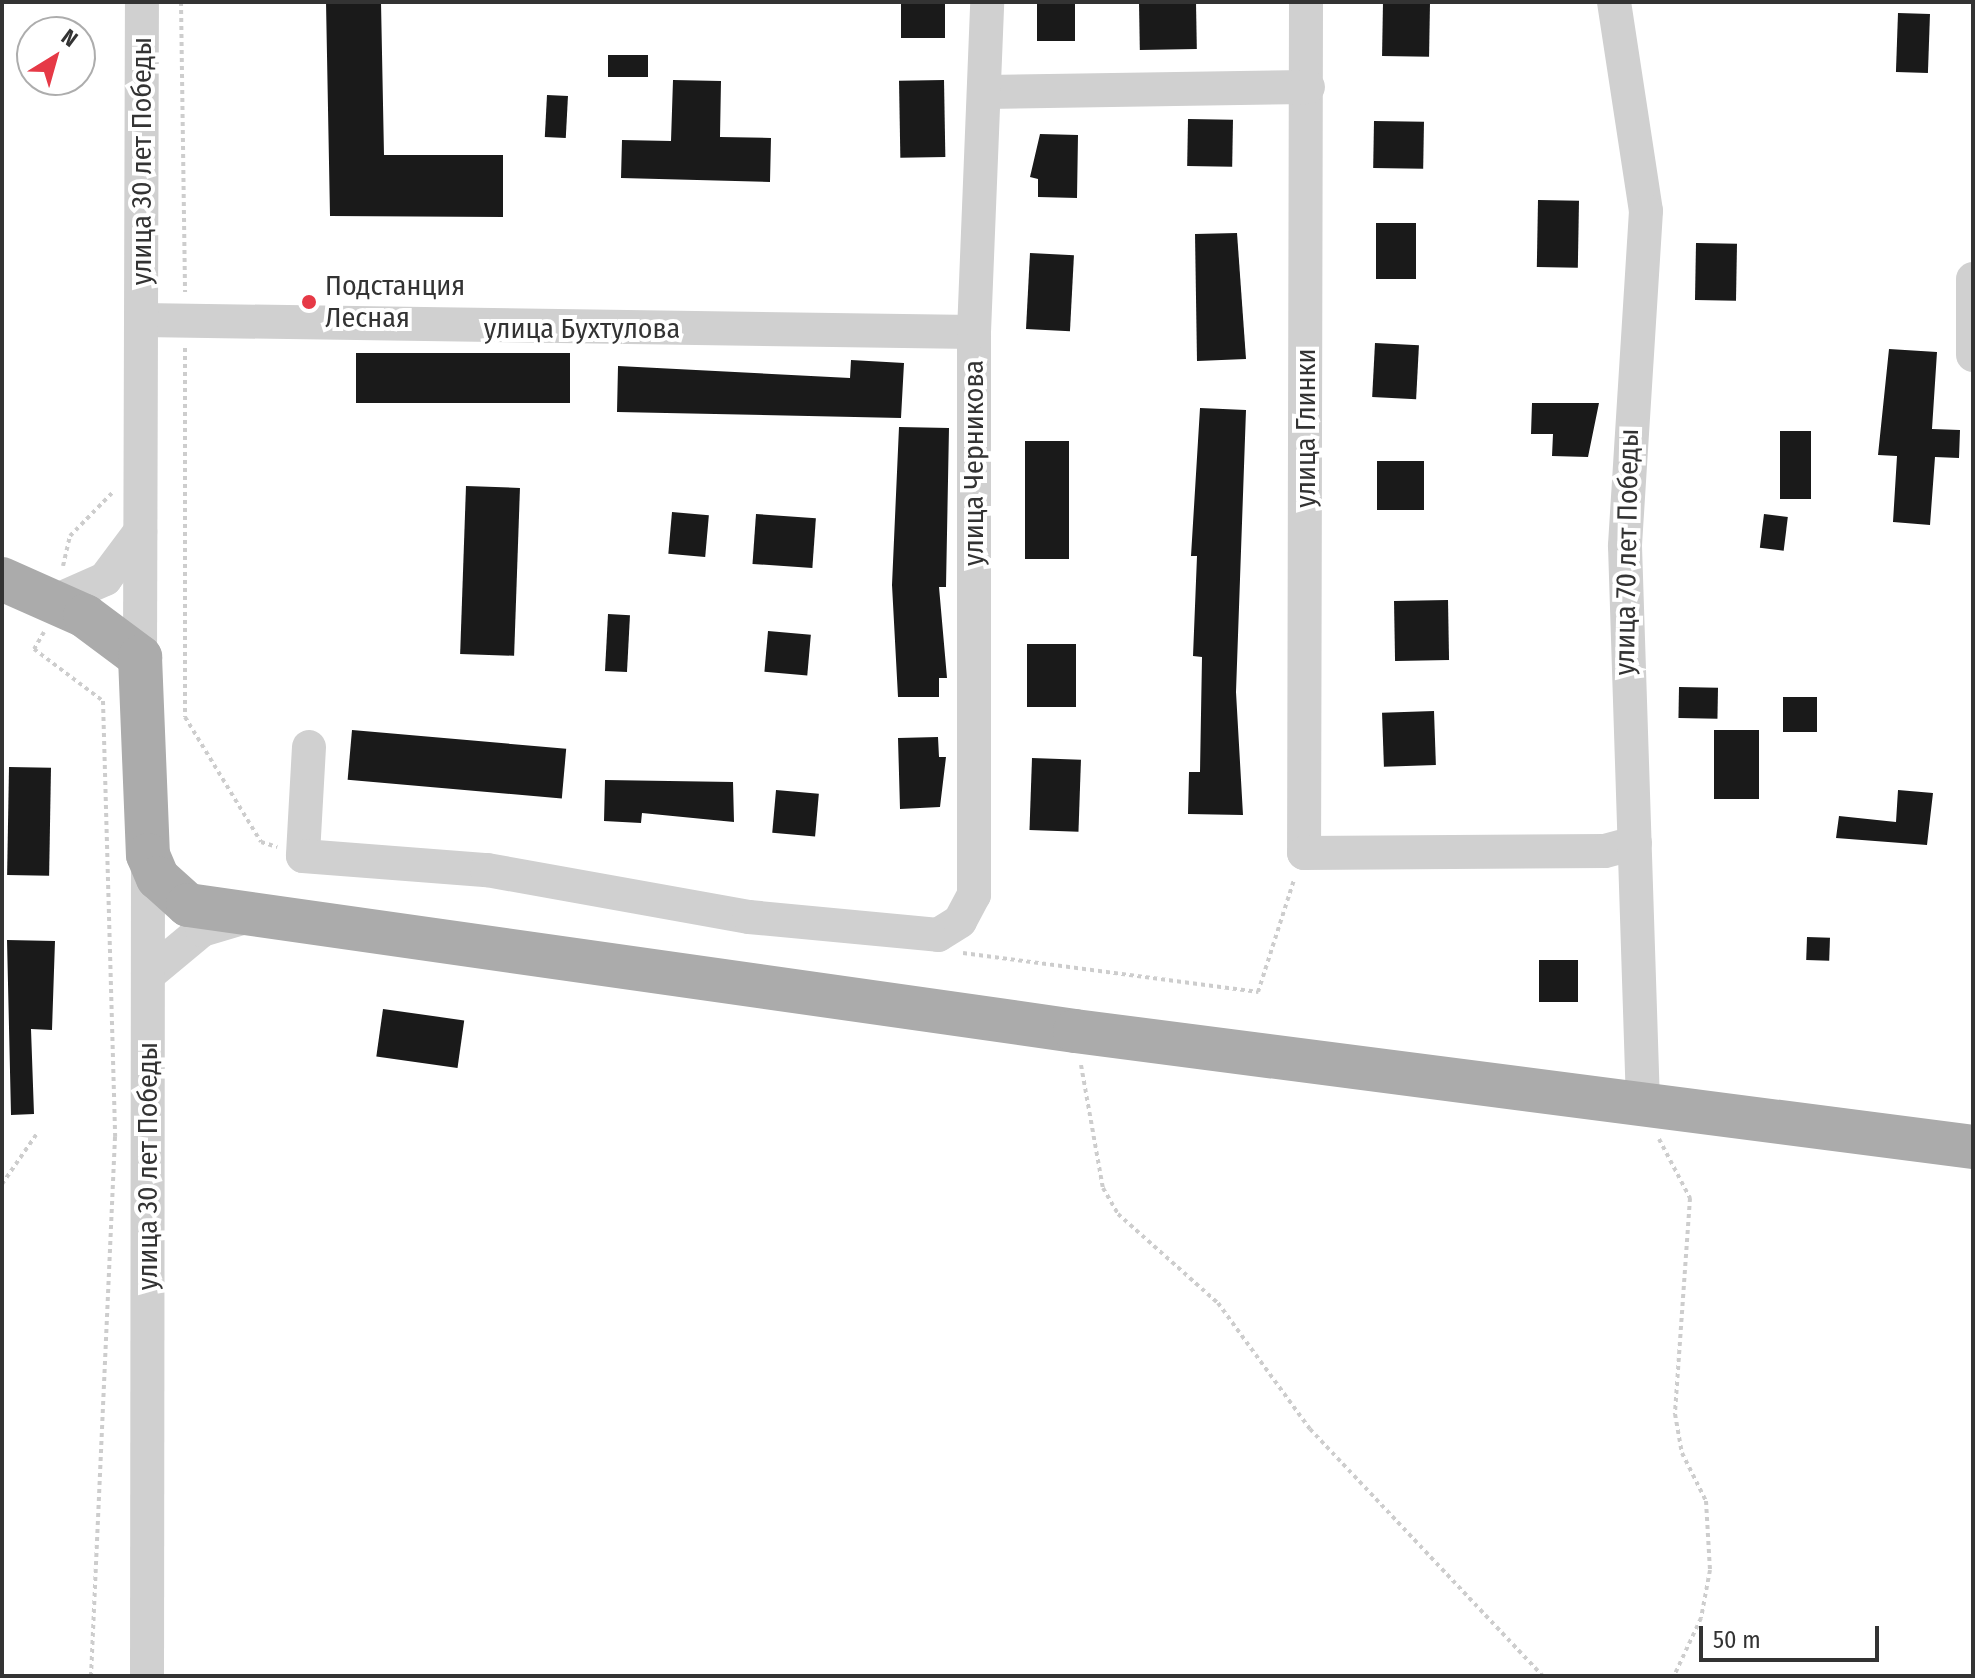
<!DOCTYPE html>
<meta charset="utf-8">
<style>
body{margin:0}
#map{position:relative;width:1975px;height:1678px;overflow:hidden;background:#fff;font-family:"Fira Sans Condensed",sans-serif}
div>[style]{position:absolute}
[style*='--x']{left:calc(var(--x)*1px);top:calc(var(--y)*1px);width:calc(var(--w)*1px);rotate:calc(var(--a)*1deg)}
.building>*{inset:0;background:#1a1a1a;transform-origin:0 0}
.path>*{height:4px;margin-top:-2px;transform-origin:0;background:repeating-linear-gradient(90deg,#cdcdcd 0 4px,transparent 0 8px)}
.minor>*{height:34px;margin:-17px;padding:0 17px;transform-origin:17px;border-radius:17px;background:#d0d0d0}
.major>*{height:44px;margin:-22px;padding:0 22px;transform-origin:22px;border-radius:22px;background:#ababab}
.dots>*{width:22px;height:22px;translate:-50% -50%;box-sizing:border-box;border:4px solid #fff;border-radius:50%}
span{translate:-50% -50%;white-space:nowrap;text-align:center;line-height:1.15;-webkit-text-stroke:8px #fff;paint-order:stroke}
.street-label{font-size:28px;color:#333}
.poi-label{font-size:28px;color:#333}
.left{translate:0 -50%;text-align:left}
.frame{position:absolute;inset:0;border:4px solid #333;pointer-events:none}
.north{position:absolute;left:16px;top:16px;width:80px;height:80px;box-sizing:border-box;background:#fff;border:2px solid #adadad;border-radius:50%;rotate:37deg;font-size:22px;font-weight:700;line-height:32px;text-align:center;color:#333}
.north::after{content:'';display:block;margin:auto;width:28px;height:36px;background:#e63946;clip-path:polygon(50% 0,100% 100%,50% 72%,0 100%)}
.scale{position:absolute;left:1699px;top:1626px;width:180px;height:36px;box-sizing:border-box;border:4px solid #333;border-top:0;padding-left:10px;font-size:24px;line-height:28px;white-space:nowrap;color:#333;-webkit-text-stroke:6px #fff;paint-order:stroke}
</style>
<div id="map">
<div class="building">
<i style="clip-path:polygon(326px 2px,381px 2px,384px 155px,503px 155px,503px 217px,330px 216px)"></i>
<i style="left:901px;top:2px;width:44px;height:36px"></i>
<i style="left:1037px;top:2px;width:38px;height:39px"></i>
<i style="left:1196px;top:2px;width:47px;height:57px;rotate:89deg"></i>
<i style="left:1383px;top:2px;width:47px;height:54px;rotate:1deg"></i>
<i style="left:1898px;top:13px;width:32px;height:59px;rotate:2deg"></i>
<i style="left:608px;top:55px;width:40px;height:22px"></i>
<i style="clip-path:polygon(673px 80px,721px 81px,720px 137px,771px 138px,770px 182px,621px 178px,622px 140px,671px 141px)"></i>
<i style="left:944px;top:80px;width:77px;height:45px;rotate:89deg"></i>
<i style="left:547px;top:95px;width:21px;height:42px;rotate:3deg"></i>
<i style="left:1188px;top:119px;width:45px;height:47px;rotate:1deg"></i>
<i style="left:1374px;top:121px;width:50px;height:47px;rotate:1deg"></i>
<i style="clip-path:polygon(1040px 134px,1078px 135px,1077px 198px,1038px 197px,1038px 179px,1030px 177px)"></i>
<i style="left:1538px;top:200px;width:41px;height:67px;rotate:1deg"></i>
<i style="left:1376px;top:223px;width:40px;height:56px"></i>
<i style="clip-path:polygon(1237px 233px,1246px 359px,1197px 361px,1195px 234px)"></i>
<i style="left:1696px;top:243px;width:41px;height:57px;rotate:1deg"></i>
<i style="left:1030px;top:253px;width:44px;height:76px;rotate:3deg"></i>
<i style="left:1375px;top:343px;width:44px;height:54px;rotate:3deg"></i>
<i style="clip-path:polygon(1889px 349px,1937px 352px,1932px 429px,1960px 430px,1959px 458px,1935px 457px,1930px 525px,1893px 522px,1897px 456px,1878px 455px)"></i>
<i style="left:570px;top:353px;width:50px;height:214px;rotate:90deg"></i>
<i style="clip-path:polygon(851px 360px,904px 363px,901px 418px,617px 412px,618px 366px,850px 378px)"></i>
<i style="clip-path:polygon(1532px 403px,1599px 403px,1588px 457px,1552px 456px,1553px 434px,1531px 434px)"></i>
<i style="clip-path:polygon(1200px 408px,1246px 410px,1236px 692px,1243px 815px,1188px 814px,1189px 772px,1200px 772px,1202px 657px,1193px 656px,1197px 556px,1191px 556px)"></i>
<i style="clip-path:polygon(899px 427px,949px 428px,946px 587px,939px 587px,947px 678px,939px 678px,939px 697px,898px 697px,892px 585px)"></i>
<i style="left:1780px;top:431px;width:31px;height:68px"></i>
<i style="left:1025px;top:441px;width:44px;height:118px"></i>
<i style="left:1377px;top:461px;width:47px;height:49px"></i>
<i style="left:466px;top:486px;width:54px;height:168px;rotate:2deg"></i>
<i style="left:672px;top:512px;width:37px;height:42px;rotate:5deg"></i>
<i style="left:756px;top:514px;width:60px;height:50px;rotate:4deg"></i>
<i style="left:1764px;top:514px;width:24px;height:34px;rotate:7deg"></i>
<i style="left:1448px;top:600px;width:60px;height:54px;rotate:89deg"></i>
<i style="left:608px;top:614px;width:22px;height:57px;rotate:3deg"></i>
<i style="left:768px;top:631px;width:43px;height:41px;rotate:5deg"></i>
<i style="left:1076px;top:644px;width:63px;height:49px;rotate:90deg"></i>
<i style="left:1679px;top:687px;width:39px;height:31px;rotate:1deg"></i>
<i style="left:1783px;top:697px;width:34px;height:35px"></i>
<i style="left:1434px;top:711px;width:54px;height:52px;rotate:88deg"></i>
<i style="left:352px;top:730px;width:215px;height:50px;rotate:5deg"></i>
<i style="left:1714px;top:730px;width:45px;height:69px"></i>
<i style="clip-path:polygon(938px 737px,939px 757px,946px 757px,940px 807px,900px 809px,898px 738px)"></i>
<i style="left:1032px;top:758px;width:49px;height:72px;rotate:2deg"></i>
<i style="left:9px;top:767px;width:42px;height:108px;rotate:1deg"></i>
<i style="clip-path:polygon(605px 780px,733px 782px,734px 822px,642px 813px,641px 823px,604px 821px)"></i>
<i style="left:776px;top:790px;width:43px;height:43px;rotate:5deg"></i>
<i style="clip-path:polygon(1898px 790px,1933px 793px,1927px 845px,1836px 838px,1839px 816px,1896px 822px)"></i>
<i style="left:1807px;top:937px;width:23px;height:23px;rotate:2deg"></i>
<i style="clip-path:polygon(7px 940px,55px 941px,52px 1030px,31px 1029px,34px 1114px,11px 1115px)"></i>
<i style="left:1539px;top:960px;width:39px;height:42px"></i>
<i style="left:383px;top:1009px;width:82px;height:48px;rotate:8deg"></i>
</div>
<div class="path">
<i style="--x:181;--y:2;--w:290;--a:89.2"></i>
<i style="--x:185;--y:348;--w:369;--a:90"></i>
<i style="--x:185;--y:717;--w:146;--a:58.7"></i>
<i style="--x:261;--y:842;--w:17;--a:17"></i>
<i style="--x:63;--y:566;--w:31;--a:-77"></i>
<i style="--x:70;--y:536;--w:60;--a:-45.7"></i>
<i style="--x:44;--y:632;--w:20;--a:120"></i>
<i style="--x:34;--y:649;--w:86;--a:37"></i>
<i style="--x:103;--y:701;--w:436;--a:88.4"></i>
<i style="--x:115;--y:1137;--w:540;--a:92.55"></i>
<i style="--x:963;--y:953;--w:298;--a:7.5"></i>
<i style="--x:1258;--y:992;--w:118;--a:-72.2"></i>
<i style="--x:1081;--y:1065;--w:125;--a:79.9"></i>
<i style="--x:1103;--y:1188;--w:30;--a:60"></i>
<i style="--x:1118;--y:1214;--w:134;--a:41.7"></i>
<i style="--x:1218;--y:1303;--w:156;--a:53.9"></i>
<i style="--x:1310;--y:1429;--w:340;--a:46.7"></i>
<i style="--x:1659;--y:1139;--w:67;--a:62.3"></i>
<i style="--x:1690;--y:1198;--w:217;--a:94"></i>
<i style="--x:1675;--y:1414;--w:40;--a:80"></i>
<i style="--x:1682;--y:1453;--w:54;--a:63.4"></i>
<i style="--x:1706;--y:1501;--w:69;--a:86.7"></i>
<i style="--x:1710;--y:1570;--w:49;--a:100.6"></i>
<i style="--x:1701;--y:1618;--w:64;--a:115"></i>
<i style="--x:2;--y:1184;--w:60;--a:-55.2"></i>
</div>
<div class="minor">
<i style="--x:1306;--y:2;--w:851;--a:90.13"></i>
<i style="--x:1304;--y:853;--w:301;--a:-0.4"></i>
<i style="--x:1605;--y:851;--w:31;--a:-15"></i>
<i style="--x:1614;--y:2;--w:211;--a:81.3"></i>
<i style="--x:1646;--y:211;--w:336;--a:93.6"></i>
<i style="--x:1625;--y:546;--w:558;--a:88.15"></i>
<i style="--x:986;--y:92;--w:322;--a:-0.9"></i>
<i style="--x:1973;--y:279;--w:76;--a:90"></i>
<i style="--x:142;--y:320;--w:832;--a:0.83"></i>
<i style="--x:55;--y:601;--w:55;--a:-23.7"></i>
<i style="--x:105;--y:579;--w:59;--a:-53.3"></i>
<i style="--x:140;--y:657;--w:655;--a:-89.83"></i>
<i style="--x:309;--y:747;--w:109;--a:93.2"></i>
<i style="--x:303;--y:856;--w:185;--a:4.4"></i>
<i style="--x:487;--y:870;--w:266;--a:10.2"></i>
<i style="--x:749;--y:917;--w:190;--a:5.4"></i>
<i style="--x:938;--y:935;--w:26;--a:-32"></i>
<i style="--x:960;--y:921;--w:30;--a:-62"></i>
<i style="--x:974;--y:895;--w:563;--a:-90"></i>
<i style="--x:974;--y:332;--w:330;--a:-87.7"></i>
<i style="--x:148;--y:975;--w:70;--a:-39.8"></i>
<i style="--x:202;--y:930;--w:49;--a:-16.6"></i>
<i style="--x:147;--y:1676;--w:821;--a:-89.93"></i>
</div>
<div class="major">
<i style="--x:2;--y:579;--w:91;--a:24"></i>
<i style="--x:85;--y:616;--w:69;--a:36.7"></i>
<i style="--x:140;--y:657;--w:198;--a:87.7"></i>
<i style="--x:148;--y:855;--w:25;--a:67"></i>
<i style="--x:158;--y:878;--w:40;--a:42"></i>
<i style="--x:188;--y:905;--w:896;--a:8.08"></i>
<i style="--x:1075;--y:1031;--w:905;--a:7.36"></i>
</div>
<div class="dots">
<i style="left:309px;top:302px;background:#e63946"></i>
</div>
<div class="street-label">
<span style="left:142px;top:161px;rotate:-90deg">улица 30 лет Победы</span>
<span style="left:582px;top:329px">улица Бухтулова</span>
<span style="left:1306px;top:428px;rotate:-90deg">улица Глинки</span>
<span style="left:974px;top:463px;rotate:-90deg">улица Черникова</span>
<span style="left:1627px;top:552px;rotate:-89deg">улица 70 лет Победы</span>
<span style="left:148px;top:1166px;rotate:-90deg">улица 30 лет Победы</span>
</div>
<div class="poi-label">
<span class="left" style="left:325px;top:302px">Подстанция<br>Лесная</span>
</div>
<div class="frame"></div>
<div class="north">N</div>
<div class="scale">50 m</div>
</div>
